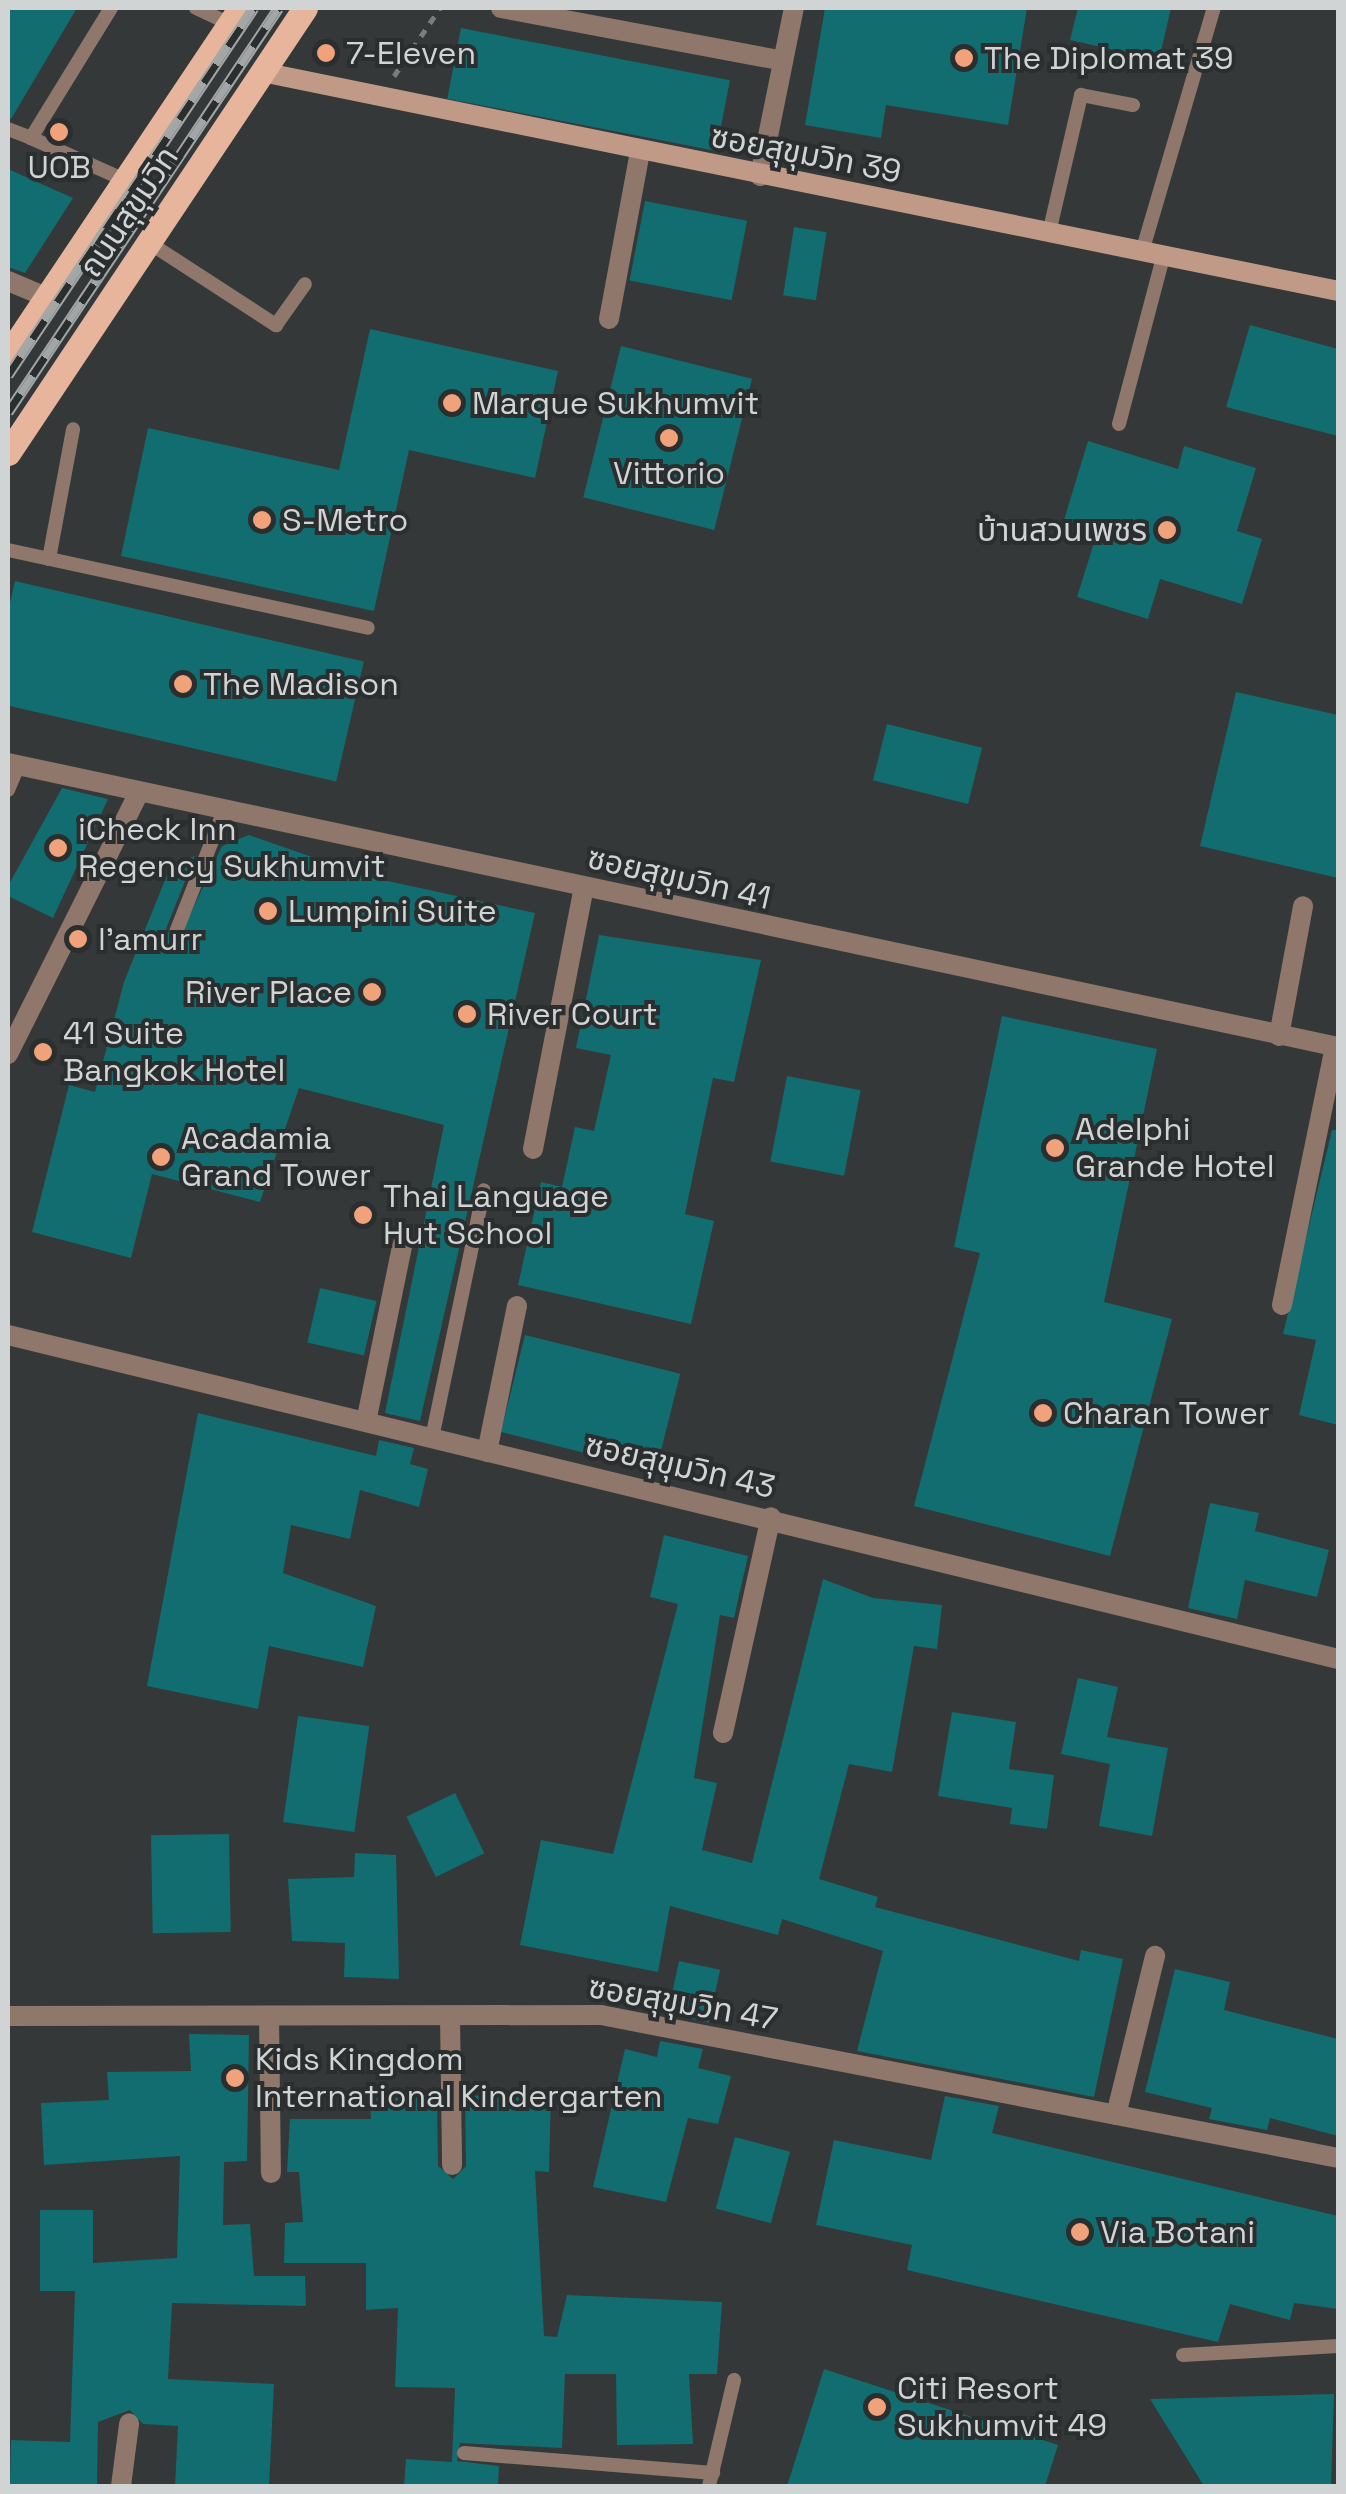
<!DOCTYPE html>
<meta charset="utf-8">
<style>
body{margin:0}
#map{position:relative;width:1346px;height:2494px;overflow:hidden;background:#343838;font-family:"Space Grotesk","Noto Sans Thai",sans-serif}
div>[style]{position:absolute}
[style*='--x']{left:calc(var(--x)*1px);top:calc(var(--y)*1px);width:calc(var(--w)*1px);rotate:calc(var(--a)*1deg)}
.building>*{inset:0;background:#116d70;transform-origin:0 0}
.path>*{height:5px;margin-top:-2.5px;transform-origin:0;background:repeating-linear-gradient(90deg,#7a7d7d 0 8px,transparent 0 16px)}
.lane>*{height:14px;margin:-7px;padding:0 7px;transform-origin:7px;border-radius:7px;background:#8f776b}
.street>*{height:20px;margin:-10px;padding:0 10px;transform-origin:10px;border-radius:10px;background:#8f776b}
.secondary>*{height:20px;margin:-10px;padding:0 10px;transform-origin:10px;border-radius:10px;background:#c09a87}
.primary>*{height:25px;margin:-12.5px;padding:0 12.5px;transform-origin:12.5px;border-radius:12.5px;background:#e6b59c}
.rail>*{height:11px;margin-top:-5.5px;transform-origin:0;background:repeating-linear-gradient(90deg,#2a2e2e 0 22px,#a3a6a6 0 44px);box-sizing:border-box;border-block:2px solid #a3a6a6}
.dots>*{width:28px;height:28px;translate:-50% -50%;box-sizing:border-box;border:5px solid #2a2e2e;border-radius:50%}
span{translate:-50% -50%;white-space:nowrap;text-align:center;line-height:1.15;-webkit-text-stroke:8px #2a2e2e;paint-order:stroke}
.poi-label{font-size:32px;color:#d1d4d4}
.left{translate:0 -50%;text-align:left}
.right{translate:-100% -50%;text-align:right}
.street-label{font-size:32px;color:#d1d4d4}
.frame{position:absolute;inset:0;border:10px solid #d1d4d4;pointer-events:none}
</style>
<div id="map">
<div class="building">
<i style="clip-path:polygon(8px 8px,77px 8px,11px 119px,8px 118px)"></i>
<i style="clip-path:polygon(825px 8px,1027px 8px,1008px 125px,886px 105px,881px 138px,805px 125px)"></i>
<i style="clip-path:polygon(1078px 8px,1171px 8px,1159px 60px,1070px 40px)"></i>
<i style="left:461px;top:28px;width:274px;height:72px;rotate:11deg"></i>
<i style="clip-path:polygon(8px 169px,73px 198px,25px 273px,8px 267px)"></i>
<i style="left:645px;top:201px;width:104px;height:81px;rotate:11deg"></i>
<i style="left:794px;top:227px;width:33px;height:69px;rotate:9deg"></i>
<i style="clip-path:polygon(1250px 325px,1338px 349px,1338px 436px,1226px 407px)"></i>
<i style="clip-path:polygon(370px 329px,558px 371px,535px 478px,409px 450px,374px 611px,121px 556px,148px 428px,339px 470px)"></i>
<i style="left:621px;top:346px;width:135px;height:156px;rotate:14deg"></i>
<i style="clip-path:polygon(1088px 441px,1178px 469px,1184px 446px,1256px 468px,1237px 531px,1262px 539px,1242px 604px,1160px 579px,1148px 619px,1077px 597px,1098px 530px,1064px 520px)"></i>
<i style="left:15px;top:581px;width:358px;height:123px;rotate:13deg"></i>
<i style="clip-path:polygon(1236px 692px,1338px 715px,1338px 878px,1200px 846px)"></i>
<i style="left:887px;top:724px;width:98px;height:58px;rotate:14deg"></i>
<i style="clip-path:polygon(62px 788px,108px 799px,53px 918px,8px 896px,8px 886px)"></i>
<i style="clip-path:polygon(249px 835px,369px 877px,535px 913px,420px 1421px,385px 1413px,444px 1125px,299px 1088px,260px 1202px,152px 1174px,131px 1258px,32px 1232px,69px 1085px,95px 1092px,124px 982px,171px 865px,195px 856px,166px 929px,177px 943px,222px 846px)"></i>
<i style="clip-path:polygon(599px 935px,761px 960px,734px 1082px,713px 1078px,685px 1214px,714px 1221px,691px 1324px,518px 1285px,541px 1182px,562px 1187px,575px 1127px,594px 1131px,611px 1055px,576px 1048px)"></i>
<i style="clip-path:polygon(1002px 1016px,1157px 1049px,1104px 1302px,1172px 1319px,1110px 1556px,914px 1506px,980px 1253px,954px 1247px)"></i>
<i style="left:787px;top:1076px;width:75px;height:87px;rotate:11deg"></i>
<i style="clip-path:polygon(1332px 1130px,1338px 1130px,1338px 1425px,1299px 1415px,1316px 1340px,1283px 1334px)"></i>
<i style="left:320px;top:1288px;width:58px;height:56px;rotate:13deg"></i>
<i style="left:525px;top:1335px;width:160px;height:100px;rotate:14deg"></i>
<i style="clip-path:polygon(198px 1413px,376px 1456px,379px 1440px,414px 1448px,410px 1464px,428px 1469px,419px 1507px,360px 1490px,350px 1539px,291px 1525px,283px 1573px,376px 1606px,363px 1667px,269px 1646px,258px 1709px,147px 1686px)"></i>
<i style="clip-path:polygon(1210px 1503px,1259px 1513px,1255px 1531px,1329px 1550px,1317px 1597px,1245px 1580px,1237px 1619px,1188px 1608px)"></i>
<i style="clip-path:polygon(664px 1535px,748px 1556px,734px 1618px,720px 1615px,694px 1778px,717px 1783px,702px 1850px,752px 1863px,823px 1579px,873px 1598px,942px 1605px,937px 1649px,914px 1646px,892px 1772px,849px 1764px,819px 1879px,878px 1897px,875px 1907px,1079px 1961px,1081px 1950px,1123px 1959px,1094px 2097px,857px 2051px,883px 1951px,782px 1919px,778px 1935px,670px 1906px,658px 1972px,520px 1945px,541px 1840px,613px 1854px,678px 1604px,650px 1597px)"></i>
<i style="clip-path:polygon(1078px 1678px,1118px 1687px,1107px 1737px,1168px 1748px,1152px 1836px,1099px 1826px,1110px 1764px,1061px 1754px)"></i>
<i style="clip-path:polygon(952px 1712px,1016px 1722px,1009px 1769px,1054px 1775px,1047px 1829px,1010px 1824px,1012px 1808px,938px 1796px)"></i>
<i style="left:298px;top:1716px;width:72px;height:107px;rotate:8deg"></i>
<i style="left:455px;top:1793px;width:67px;height:54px;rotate:64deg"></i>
<i style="left:229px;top:1834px;width:98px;height:78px;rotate:89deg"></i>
<i style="clip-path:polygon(355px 1853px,396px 1855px,399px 1979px,344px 1977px,345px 1943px,292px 1941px,288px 1879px,354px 1877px)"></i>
<i style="left:679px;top:1961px;width:42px;height:54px;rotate:12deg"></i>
<i style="clip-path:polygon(1175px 1969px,1230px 1982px,1224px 2010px,1338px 2039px,1338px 2136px,1270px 2118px,1267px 2130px,1209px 2119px,1212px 2108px,1145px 2092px)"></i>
<i style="clip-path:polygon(189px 2034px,249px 2035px,247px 2161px,224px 2162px,223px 2225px,250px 2224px,254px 2276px,305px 2276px,306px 2306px,172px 2303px,168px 2379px,274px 2384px,269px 2486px,175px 2486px,178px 2426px,143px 2424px,130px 2410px,98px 2422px,97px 2486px,10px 2486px,11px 2440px,70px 2442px,75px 2291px,40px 2291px,40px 2210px,93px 2210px,93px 2263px,177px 2258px,180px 2156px,44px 2165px,41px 2103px,109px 2100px,107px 2072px,191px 2071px)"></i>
<i style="clip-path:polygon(660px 2041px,703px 2049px,698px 2068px,731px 2076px,718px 2124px,688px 2118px,666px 2202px,593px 2187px,625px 2049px,657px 2057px)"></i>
<i style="clip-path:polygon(551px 2094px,549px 2172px,535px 2171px,544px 2336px,557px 2337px,567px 2295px,722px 2302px,717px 2374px,689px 2374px,693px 2444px,617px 2445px,616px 2374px,565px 2374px,562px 2448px,460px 2443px,457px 2461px,499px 2466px,498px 2486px,404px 2486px,406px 2459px,452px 2462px,455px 2388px,395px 2387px,398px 2308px,366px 2310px,366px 2263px,284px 2263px,285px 2223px,303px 2222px,299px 2172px,287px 2172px,290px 2119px,371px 2119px,370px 2098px,437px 2096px,438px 2166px,453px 2179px,466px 2166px,465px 2096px)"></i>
<i style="clip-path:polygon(945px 2096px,999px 2106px,992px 2133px,1338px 2216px,1338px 2309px,1294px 2303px,1290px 2320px,1230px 2304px,1218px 2342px,907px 2270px,912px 2245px,816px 2225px,834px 2140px,931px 2160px)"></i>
<i style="left:735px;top:2137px;width:57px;height:74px;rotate:15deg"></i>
<i style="clip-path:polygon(824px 2369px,1058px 2445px,1045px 2486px,787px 2486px)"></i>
<i style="clip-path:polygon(1334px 2394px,1331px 2486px,1204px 2486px,1150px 2399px)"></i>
</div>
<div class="path">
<i style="--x:394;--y:76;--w:82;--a:-55.9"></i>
</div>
<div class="lane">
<i style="--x:111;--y:8;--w:153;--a:121.6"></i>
<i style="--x:31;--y:138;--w:103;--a:24.1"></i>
<i style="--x:196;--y:8;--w:38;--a:25"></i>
<i style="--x:8;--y:129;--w:25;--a:21"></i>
<i style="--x:1049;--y:233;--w:142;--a:-76.9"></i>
<i style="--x:1081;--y:95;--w:53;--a:10.9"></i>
<i style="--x:148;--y:242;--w:153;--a:33"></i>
<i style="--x:276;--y:325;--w:50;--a:-54.7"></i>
<i style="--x:1142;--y:252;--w:254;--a:-73.6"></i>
<i style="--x:1119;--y:424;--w:173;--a:-75.2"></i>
<i style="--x:8;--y:550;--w:368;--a:12.2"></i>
<i style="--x:49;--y:559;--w:132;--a:-79.5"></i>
<i style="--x:8;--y:790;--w:26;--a:-67"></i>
<i style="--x:176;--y:932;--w:130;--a:-68.4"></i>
<i style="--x:432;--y:1438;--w:253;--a:-78.2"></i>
<i style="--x:1183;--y:2355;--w:155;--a:-3.3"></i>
<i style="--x:464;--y:2453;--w:250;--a:4.6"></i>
<i style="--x:709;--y:2486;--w:109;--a:-76.7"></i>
</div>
<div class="street">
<i style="--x:501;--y:8;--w:287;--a:10.6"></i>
<i style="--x:760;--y:176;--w:171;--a:-78.6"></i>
<i style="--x:8;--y:281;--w:41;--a:22.8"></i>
<i style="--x:609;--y:319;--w:171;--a:-79.5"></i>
<i style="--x:8;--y:763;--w:1360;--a:12.05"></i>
<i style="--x:1279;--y:1036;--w:132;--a:-79.5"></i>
<i style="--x:8;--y:1054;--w:293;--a:-63.4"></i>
<i style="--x:533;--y:1149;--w:267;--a:-79"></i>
<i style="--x:1282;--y:1305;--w:263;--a:-78.4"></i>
<i style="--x:8;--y:1335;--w:1369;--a:13.69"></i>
<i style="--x:366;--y:1422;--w:180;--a:-78.4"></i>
<i style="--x:487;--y:1452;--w:149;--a:-78.4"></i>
<i style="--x:723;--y:1733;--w:221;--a:-77.5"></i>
<i style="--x:8;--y:2016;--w:593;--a:-0.1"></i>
<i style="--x:601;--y:2015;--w:751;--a:10.98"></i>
<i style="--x:269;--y:2016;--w:157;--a:89.3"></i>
<i style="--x:450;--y:2016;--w:149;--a:89.2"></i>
<i style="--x:1116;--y:2115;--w:164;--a:-76.2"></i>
<i style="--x:121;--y:2486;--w:63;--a:-82.6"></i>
</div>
<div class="secondary">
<i style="--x:262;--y:72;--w:1098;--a:11.5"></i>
</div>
<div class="primary">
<i style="--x:8;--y:355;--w:417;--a:-56.2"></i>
<i style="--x:8;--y:453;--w:535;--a:-56.28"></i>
</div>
<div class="rail">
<i style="--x:8;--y:375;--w:442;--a:-56.2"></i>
<i style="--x:8;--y:412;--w:486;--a:-56.2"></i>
</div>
<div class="dots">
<i style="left:326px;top:53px;background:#f0a27a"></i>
<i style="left:964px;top:58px;background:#f0a27a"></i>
<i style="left:59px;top:132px;background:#f0a27a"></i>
<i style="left:452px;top:403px;background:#f0a27a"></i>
<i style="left:669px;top:438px;background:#f0a27a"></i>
<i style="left:262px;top:520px;background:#f0a27a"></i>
<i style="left:1167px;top:530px;background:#f0a27a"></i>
<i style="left:183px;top:684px;background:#f0a27a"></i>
<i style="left:58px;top:848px;background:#f0a27a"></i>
<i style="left:268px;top:911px;background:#f0a27a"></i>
<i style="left:78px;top:939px;background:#f0a27a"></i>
<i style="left:372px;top:992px;background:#f0a27a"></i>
<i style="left:467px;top:1014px;background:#f0a27a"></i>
<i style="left:43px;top:1052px;background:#f0a27a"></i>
<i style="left:1055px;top:1148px;background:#f0a27a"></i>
<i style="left:161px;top:1157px;background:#f0a27a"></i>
<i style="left:363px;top:1215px;background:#f0a27a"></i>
<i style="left:1043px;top:1413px;background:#f0a27a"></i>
<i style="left:235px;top:2078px;background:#f0a27a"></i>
<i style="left:1080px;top:2232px;background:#f0a27a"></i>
<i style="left:877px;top:2407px;background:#f0a27a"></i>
</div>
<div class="poi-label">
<span class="left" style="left:346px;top:53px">7-Eleven</span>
<span class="left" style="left:984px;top:58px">The Diplomat 39</span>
<span style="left:59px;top:167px">UOB</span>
<span class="left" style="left:472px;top:403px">Marque Sukhumvit</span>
<span style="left:669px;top:473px">Vittorio</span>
<span class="left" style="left:282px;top:520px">S-Metro</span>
<span class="right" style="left:1147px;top:530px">บ้านสวนเพชร</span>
<span class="left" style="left:203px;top:684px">The Madison</span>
<span class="left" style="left:78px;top:848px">iCheck Inn<br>Regency Sukhumvit</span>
<span class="left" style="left:288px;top:911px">Lumpini Suite</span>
<span class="left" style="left:98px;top:939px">l'amurr</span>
<span class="right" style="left:352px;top:992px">River Place</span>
<span class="left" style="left:487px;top:1014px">River Court</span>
<span class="left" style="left:63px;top:1052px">41 Suite<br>Bangkok Hotel</span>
<span class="left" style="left:1075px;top:1148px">Adelphi<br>Grande Hotel</span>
<span class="left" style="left:181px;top:1157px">Acadamia<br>Grand Tower</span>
<span class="left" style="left:383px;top:1215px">Thai Language<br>Hut School</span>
<span class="left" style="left:1063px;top:1413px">Charan Tower</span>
<span class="left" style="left:255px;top:2078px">Kids Kingdom<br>International Kindergarten</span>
<span class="left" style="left:1100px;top:2232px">Via Botani</span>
<span class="left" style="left:897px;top:2407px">Citi Resort<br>Sukhumvit 49</span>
</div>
<div class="street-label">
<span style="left:806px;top:154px;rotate:11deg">ซอยสุขุมวิท 39</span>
<span style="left:129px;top:212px;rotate:-56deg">ถนนสุขุมวิท</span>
<span style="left:679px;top:878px;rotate:13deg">ซอยสุขุมวิท 41</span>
<span style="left:680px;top:1466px;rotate:13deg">ซอยสุขุมวิท 43</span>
<span style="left:683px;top:2003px;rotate:10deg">ซอยสุขุมวิท 47</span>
</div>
<div class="frame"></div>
</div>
